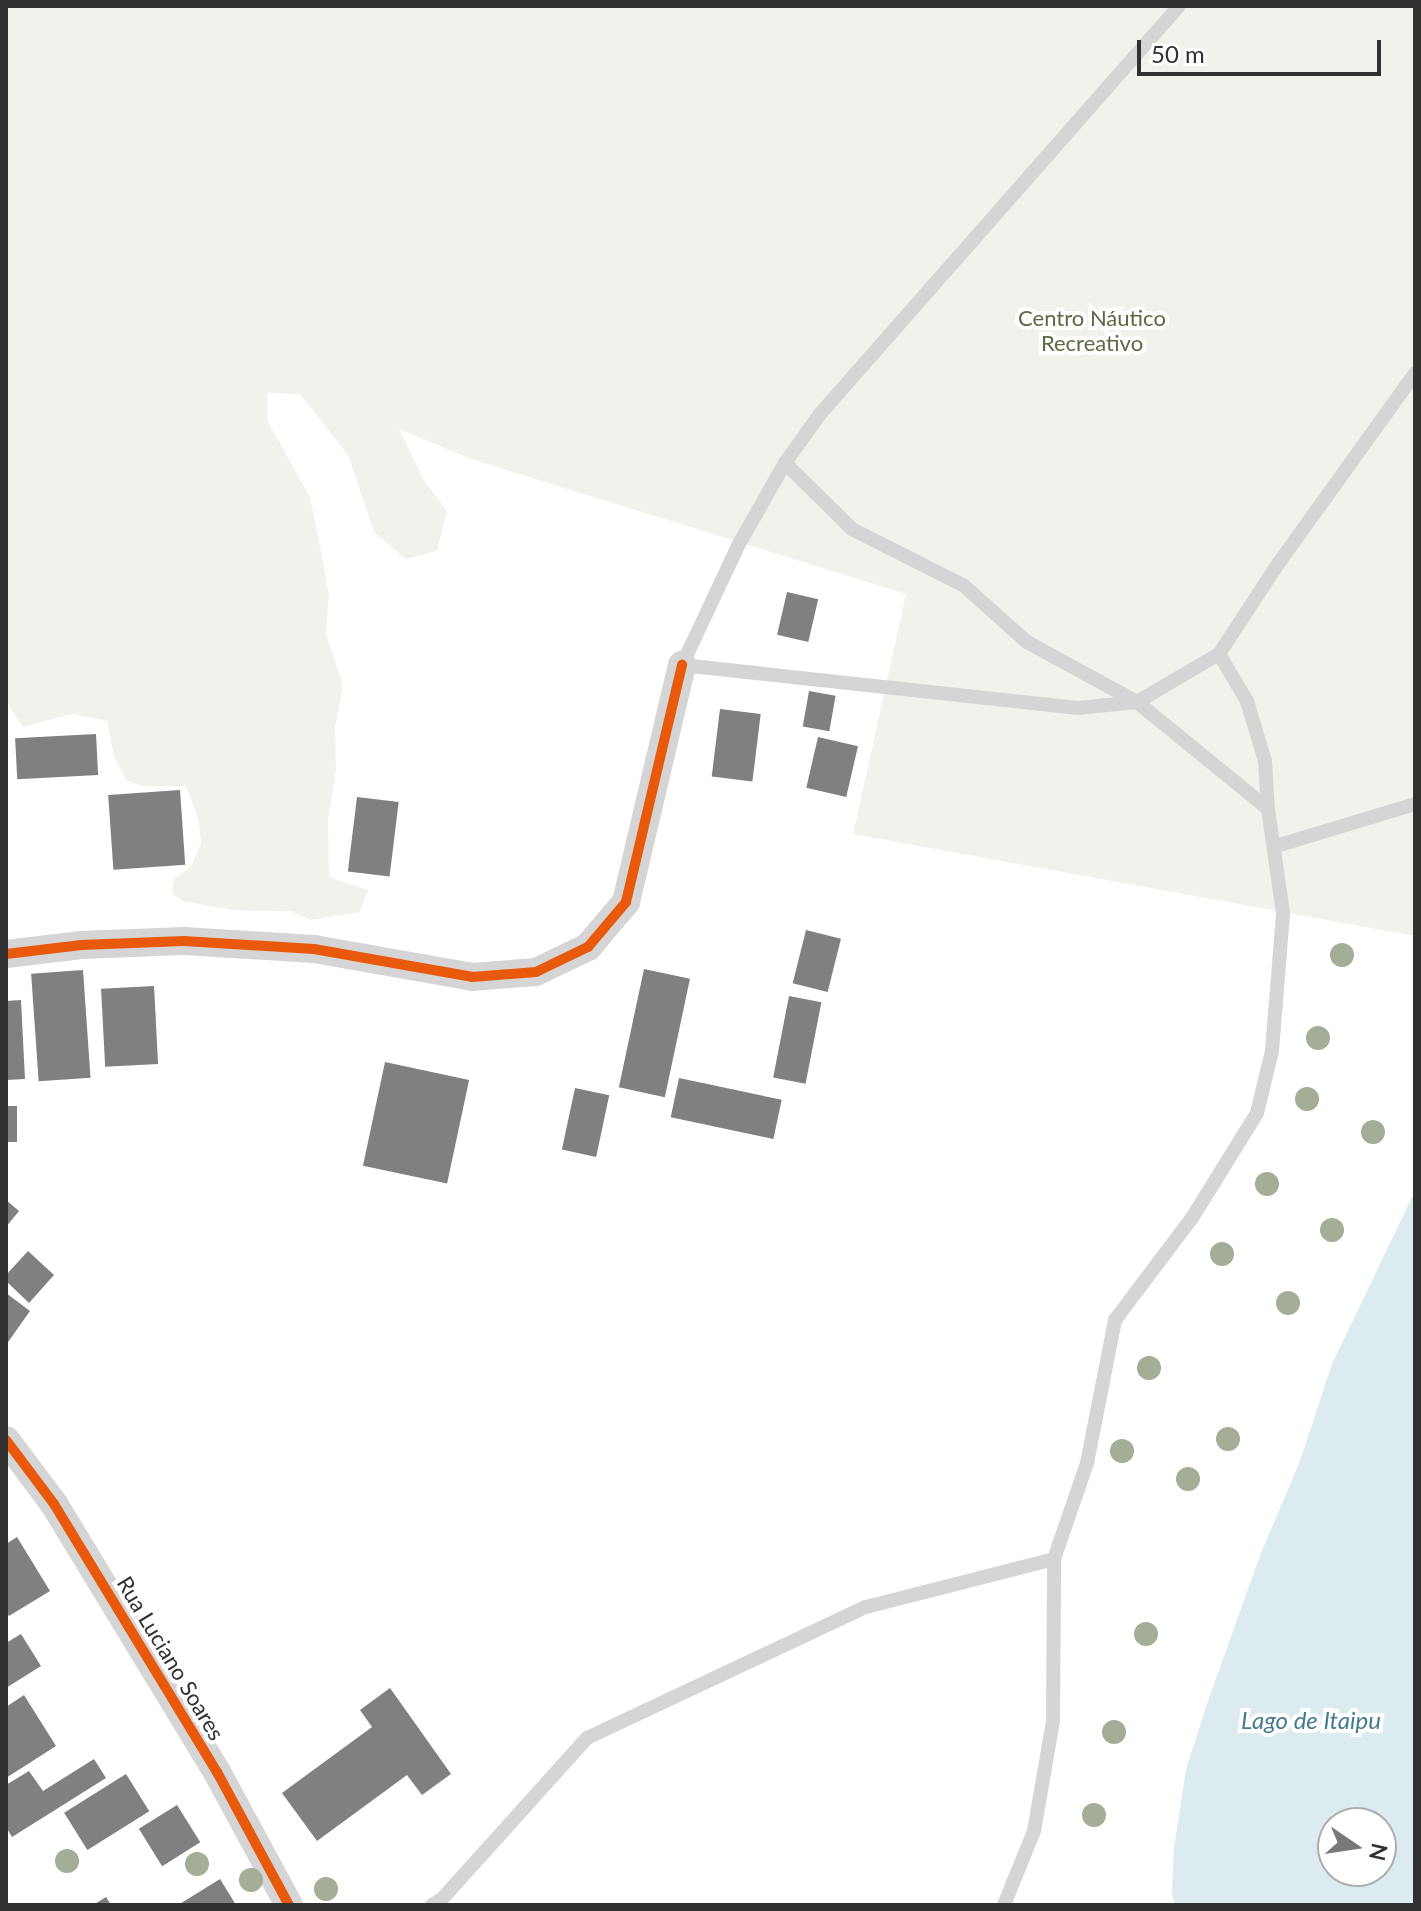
<!DOCTYPE html>
<meta charset="utf-8">
<style>
body{margin:0}
#map{position:relative;width:1421px;height:1911px;overflow:hidden;background:#fff;font-family:Lato,sans-serif}
div>[style]{position:absolute}
[style*='--x']{left:calc(var(--x)*1px);top:calc(var(--y)*1px);width:calc(var(--w)*1px);rotate:calc(var(--a)*1deg)}
.green>*{inset:0;background:#f0f2eb}
.water>*{inset:0;background:#dbebef}
.building>*{inset:0;background:#808080;transform-origin:0 0}
.lane>*{height:14px;margin:-7px;padding:0 7px;transform-origin:7px;border-radius:7px;background:#d5d5d5}
.street>*{height:28px;margin:-14px;padding:0 14px;transform-origin:14px;border-radius:14px;background:#d5d5d5}
.cycleway>*{height:10px;margin:-5px;padding:0 5px;transform-origin:5px;border-radius:5px;background:#e8590c}
.trees>*{width:24px;height:24px;margin:-12px;border-radius:50%;background:#a4ad96}
span{translate:-50% -50%;white-space:nowrap;text-align:center;line-height:1.15;-webkit-text-stroke:8px #fff;paint-order:stroke}
.park-label{font-size:22px;color:#5a6a41}
.street-label{font-size:22px;color:#313131}
.water-label{font-size:24px;color:#457c8d;font-style:italic}
.frame{position:absolute;inset:0;border:8px solid #313131;pointer-events:none}
.north{position:absolute;left:1317px;top:1807px;width:80px;height:80px;box-sizing:border-box;background:#fff;border:2px solid #adadad;border-radius:50%;rotate:103deg;font-size:22px;font-weight:700;line-height:32px;text-align:center;color:#313131}
.north::after{content:'';display:block;margin:auto;width:28px;height:36px;background:#797979;clip-path:polygon(50% 0,100% 100%,50% 72%,0 100%)}
.scale{position:absolute;left:1137px;top:40px;width:244px;height:36px;box-sizing:border-box;border:4px solid #313131;border-top:0;padding-left:10px;font-size:24px;line-height:28px;white-space:nowrap;color:#313131;-webkit-text-stroke:6px #fff;paint-order:stroke}
</style>
<div id="map">
<div class="green">
<i style="clip-path:polygon(6px 6px,1415px 6px,1415px 936px,853px 834px,906px 594px,471px 459px,399px 429px,423px 479px,447px 511px,437px 551px,406px 559px,374px 532px,348px 455px,300px 394px,267px 393px,268px 422px,310px 497px,329px 593px,326px 634px,343px 685px,335px 728px,336px 771px,328px 819px,329px 877px,368px 890px,360px 912px,311px 920px,290px 911px,232px 910px,182px 901px,172px 893px,174px 879px,191px 867px,201px 843px,199px 821px,186px 786px,141px 786px,126px 780px,114px 757px,107px 721px,72px 714px,23px 727px,6px 701px)"></i>
</div>
<div class="water">
<i style="clip-path:polygon(evenodd,1415px 1191px,1415px 1905px,1175px 1905px,1172px 1894px,1174px 1848px,1186px 1769px,1209px 1698px,1261px 1553px,1300px 1461px,1332px 1364px,1415px 1191px,1333px 1823px,1381px 1823px,1381px 1871px,1333px 1871px,1333px 1823px)"></i>
</div>
<div class="building">
<i style="left:787px;top:592px;width:32px;height:44px;rotate:13deg"></i>
<i style="left:809px;top:691px;width:27px;height:36px;rotate:10deg"></i>
<i style="left:720px;top:709px;width:41px;height:68px;rotate:7deg"></i>
<i style="left:96px;top:734px;width:41px;height:81px;rotate:87deg"></i>
<i style="left:818px;top:737px;width:41px;height:52px;rotate:13deg"></i>
<i style="left:180px;top:790px;width:75px;height:72px;rotate:86deg"></i>
<i style="left:357px;top:797px;width:42px;height:75px;rotate:7deg"></i>
<i style="left:806px;top:930px;width:36px;height:55px;rotate:14deg"></i>
<i style="left:644px;top:969px;width:47px;height:121px;rotate:12deg"></i>
<i style="left:83px;top:970px;width:108px;height:52px;rotate:86deg"></i>
<i style="left:154px;top:986px;width:78px;height:53px;rotate:87deg"></i>
<i style="left:789px;top:996px;width:33px;height:83px;rotate:11deg"></i>
<i style="clip-path:polygon(21px 1000px,25px 1079px,6px 1080px,6px 1001px)"></i>
<i style="left:385px;top:1062px;width:86px;height:106px;rotate:12deg"></i>
<i style="left:679px;top:1078px;width:105px;height:40px;rotate:12deg"></i>
<i style="left:575px;top:1088px;width:35px;height:63px;rotate:12deg"></i>
<i style="left:6px;top:1106px;width:11px;height:36px"></i>
<i style="clip-path:polygon(6px 1200px,19px 1211px,6px 1227px)"></i>
<i style="clip-path:polygon(28px 1251px,54px 1275px,29px 1303px,6px 1281px,6px 1275px)"></i>
<i style="clip-path:polygon(6px 1293px,30px 1311px,6px 1345px)"></i>
<i style="clip-path:polygon(17px 1537px,50px 1591px,9px 1616px,6px 1611px,6px 1544px)"></i>
<i style="clip-path:polygon(21px 1634px,41px 1666px,6px 1688px,6px 1643px)"></i>
<i style="clip-path:polygon(390px 1688px,451px 1774px,422px 1795px,407px 1775px,317px 1841px,282px 1793px,372px 1727px,360px 1710px)"></i>
<i style="clip-path:polygon(24px 1695px,56px 1746px,6px 1778px,6px 1707px)"></i>
<i style="clip-path:polygon(94px 1759px,106px 1778px,12px 1837px,6px 1827px,6px 1785px,29px 1771px,43px 1791px)"></i>
<i style="left:126px;top:1774px;width:44px;height:73px;rotate:58deg"></i>
<i style="left:177px;top:1805px;width:44px;height:45px;rotate:58deg"></i>
<i style="clip-path:polygon(220px 1879px,236px 1905px,178px 1905px)"></i>
<i style="clip-path:polygon(106px 1897px,111px 1905px,93px 1905px)"></i>
</div>
<div class="lane">
<i style="--x:1179;--y:6;--w:543;--a:131.34"></i>
<i style="--x:820;--y:414;--w:60;--a:125.5"></i>
<i style="--x:785;--y:463;--w:93;--a:119.6"></i>
<i style="--x:739;--y:544;--w:134;--a:115.2"></i>
<i style="--x:682;--y:665;--w:398;--a:6.2"></i>
<i style="--x:1078;--y:708;--w:59;--a:-5.8"></i>
<i style="--x:1137;--y:702;--w:95;--a:-30.3"></i>
<i style="--x:1219;--y:654;--w:108;--a:-56.8"></i>
<i style="--x:1278;--y:564;--w:235;--a:-54.3"></i>
<i style="--x:785;--y:463;--w:94;--a:44.6"></i>
<i style="--x:852;--y:529;--w:124;--a:26.8"></i>
<i style="--x:963;--y:585;--w:86;--a:41.7"></i>
<i style="--x:1027;--y:642;--w:125;--a:28.6"></i>
<i style="--x:1137;--y:702;--w:169;--a:39.2"></i>
<i style="--x:1276;--y:846;--w:145;--a:-16.8"></i>
<i style="--x:432;--y:1905;--w:12;--a:-31"></i>
<i style="--x:442;--y:1899;--w:217;--a:-48"></i>
<i style="--x:587;--y:1738;--w:308;--a:-25.2"></i>
<i style="--x:866;--y:1607;--w:194;--a:-14.3"></i>
<i style="--x:1004;--y:1905;--w:80;--a:-67.9"></i>
<i style="--x:1034;--y:1831;--w:112;--a:-80.2"></i>
<i style="--x:1053;--y:1721;--w:162;--a:-89.6"></i>
<i style="--x:1054;--y:1559;--w:102;--a:-71"></i>
<i style="--x:1087;--y:1463;--w:146;--a:-78.9"></i>
<i style="--x:1115;--y:1320;--w:128;--a:-53"></i>
<i style="--x:1192;--y:1218;--w:123;--a:-58.2"></i>
<i style="--x:1257;--y:1113;--w:64;--a:-76.4"></i>
<i style="--x:1272;--y:1051;--w:138;--a:-85.4"></i>
<i style="--x:1283;--y:913;--w:105;--a:-98.2"></i>
<i style="--x:1268;--y:809;--w:48;--a:-93.6"></i>
<i style="--x:1265;--y:761;--w:63;--a:-106.7"></i>
<i style="--x:1247;--y:701;--w:55;--a:-120.8"></i>
</div>
<div class="street">
<i style="--x:6;--y:954;--w:76;--a:-6.8"></i>
<i style="--x:81;--y:945;--w:103;--a:-2.2"></i>
<i style="--x:184;--y:941;--w:130;--a:3.5"></i>
<i style="--x:314;--y:949;--w:160;--a:10"></i>
<i style="--x:472;--y:977;--w:64;--a:-4.5"></i>
<i style="--x:536;--y:972;--w:58;--a:-25.7"></i>
<i style="--x:588;--y:947;--w:59;--a:-49.8"></i>
<i style="--x:626;--y:902;--w:244;--a:-76.7"></i>
<i style="--x:6;--y:1440;--w:80;--a:53.1"></i>
<i style="--x:54;--y:1504;--w:314;--a:58.7"></i>
<i style="--x:217;--y:1772;--w:151;--a:61.6"></i>
</div>
<div class="cycleway">
<i style="--x:6;--y:954;--w:76;--a:-6.8"></i>
<i style="--x:81;--y:945;--w:103;--a:-2.2"></i>
<i style="--x:184;--y:941;--w:130;--a:3.5"></i>
<i style="--x:314;--y:949;--w:160;--a:10"></i>
<i style="--x:472;--y:977;--w:64;--a:-4.5"></i>
<i style="--x:536;--y:972;--w:58;--a:-25.7"></i>
<i style="--x:588;--y:947;--w:59;--a:-49.8"></i>
<i style="--x:626;--y:902;--w:244;--a:-76.7"></i>
<i style="--x:6;--y:1440;--w:80;--a:53.1"></i>
<i style="--x:54;--y:1504;--w:314;--a:58.7"></i>
<i style="--x:217;--y:1772;--w:151;--a:61.6"></i>
</div>
<div class="trees">
<i style="left:1342px;top:955px"></i>
<i style="left:1318px;top:1038px"></i>
<i style="left:1307px;top:1099px"></i>
<i style="left:1373px;top:1132px"></i>
<i style="left:1267px;top:1184px"></i>
<i style="left:1332px;top:1230px"></i>
<i style="left:1222px;top:1254px"></i>
<i style="left:1288px;top:1303px"></i>
<i style="left:1149px;top:1368px"></i>
<i style="left:1228px;top:1439px"></i>
<i style="left:1122px;top:1451px"></i>
<i style="left:1188px;top:1479px"></i>
<i style="left:1146px;top:1634px"></i>
<i style="left:1114px;top:1732px"></i>
<i style="left:1094px;top:1815px"></i>
<i style="left:67px;top:1861px"></i>
<i style="left:197px;top:1864px"></i>
<i style="left:251px;top:1880px"></i>
<i style="left:326px;top:1889px"></i>
</div>
<div class="park-label">
<span style="left:1092px;top:330px">Centro Náutico<br>Recreativo</span>
</div>
<div class="street-label">
<span style="left:171px;top:1658px;rotate:59deg">Rua Luciano Soares</span>
</div>
<div class="water-label">
<span style="left:1311px;top:1720px">Lago de Itaipu</span>
</div>
<div class="frame"></div>
<div class="north">N</div>
<div class="scale">50 m</div>
</div>
